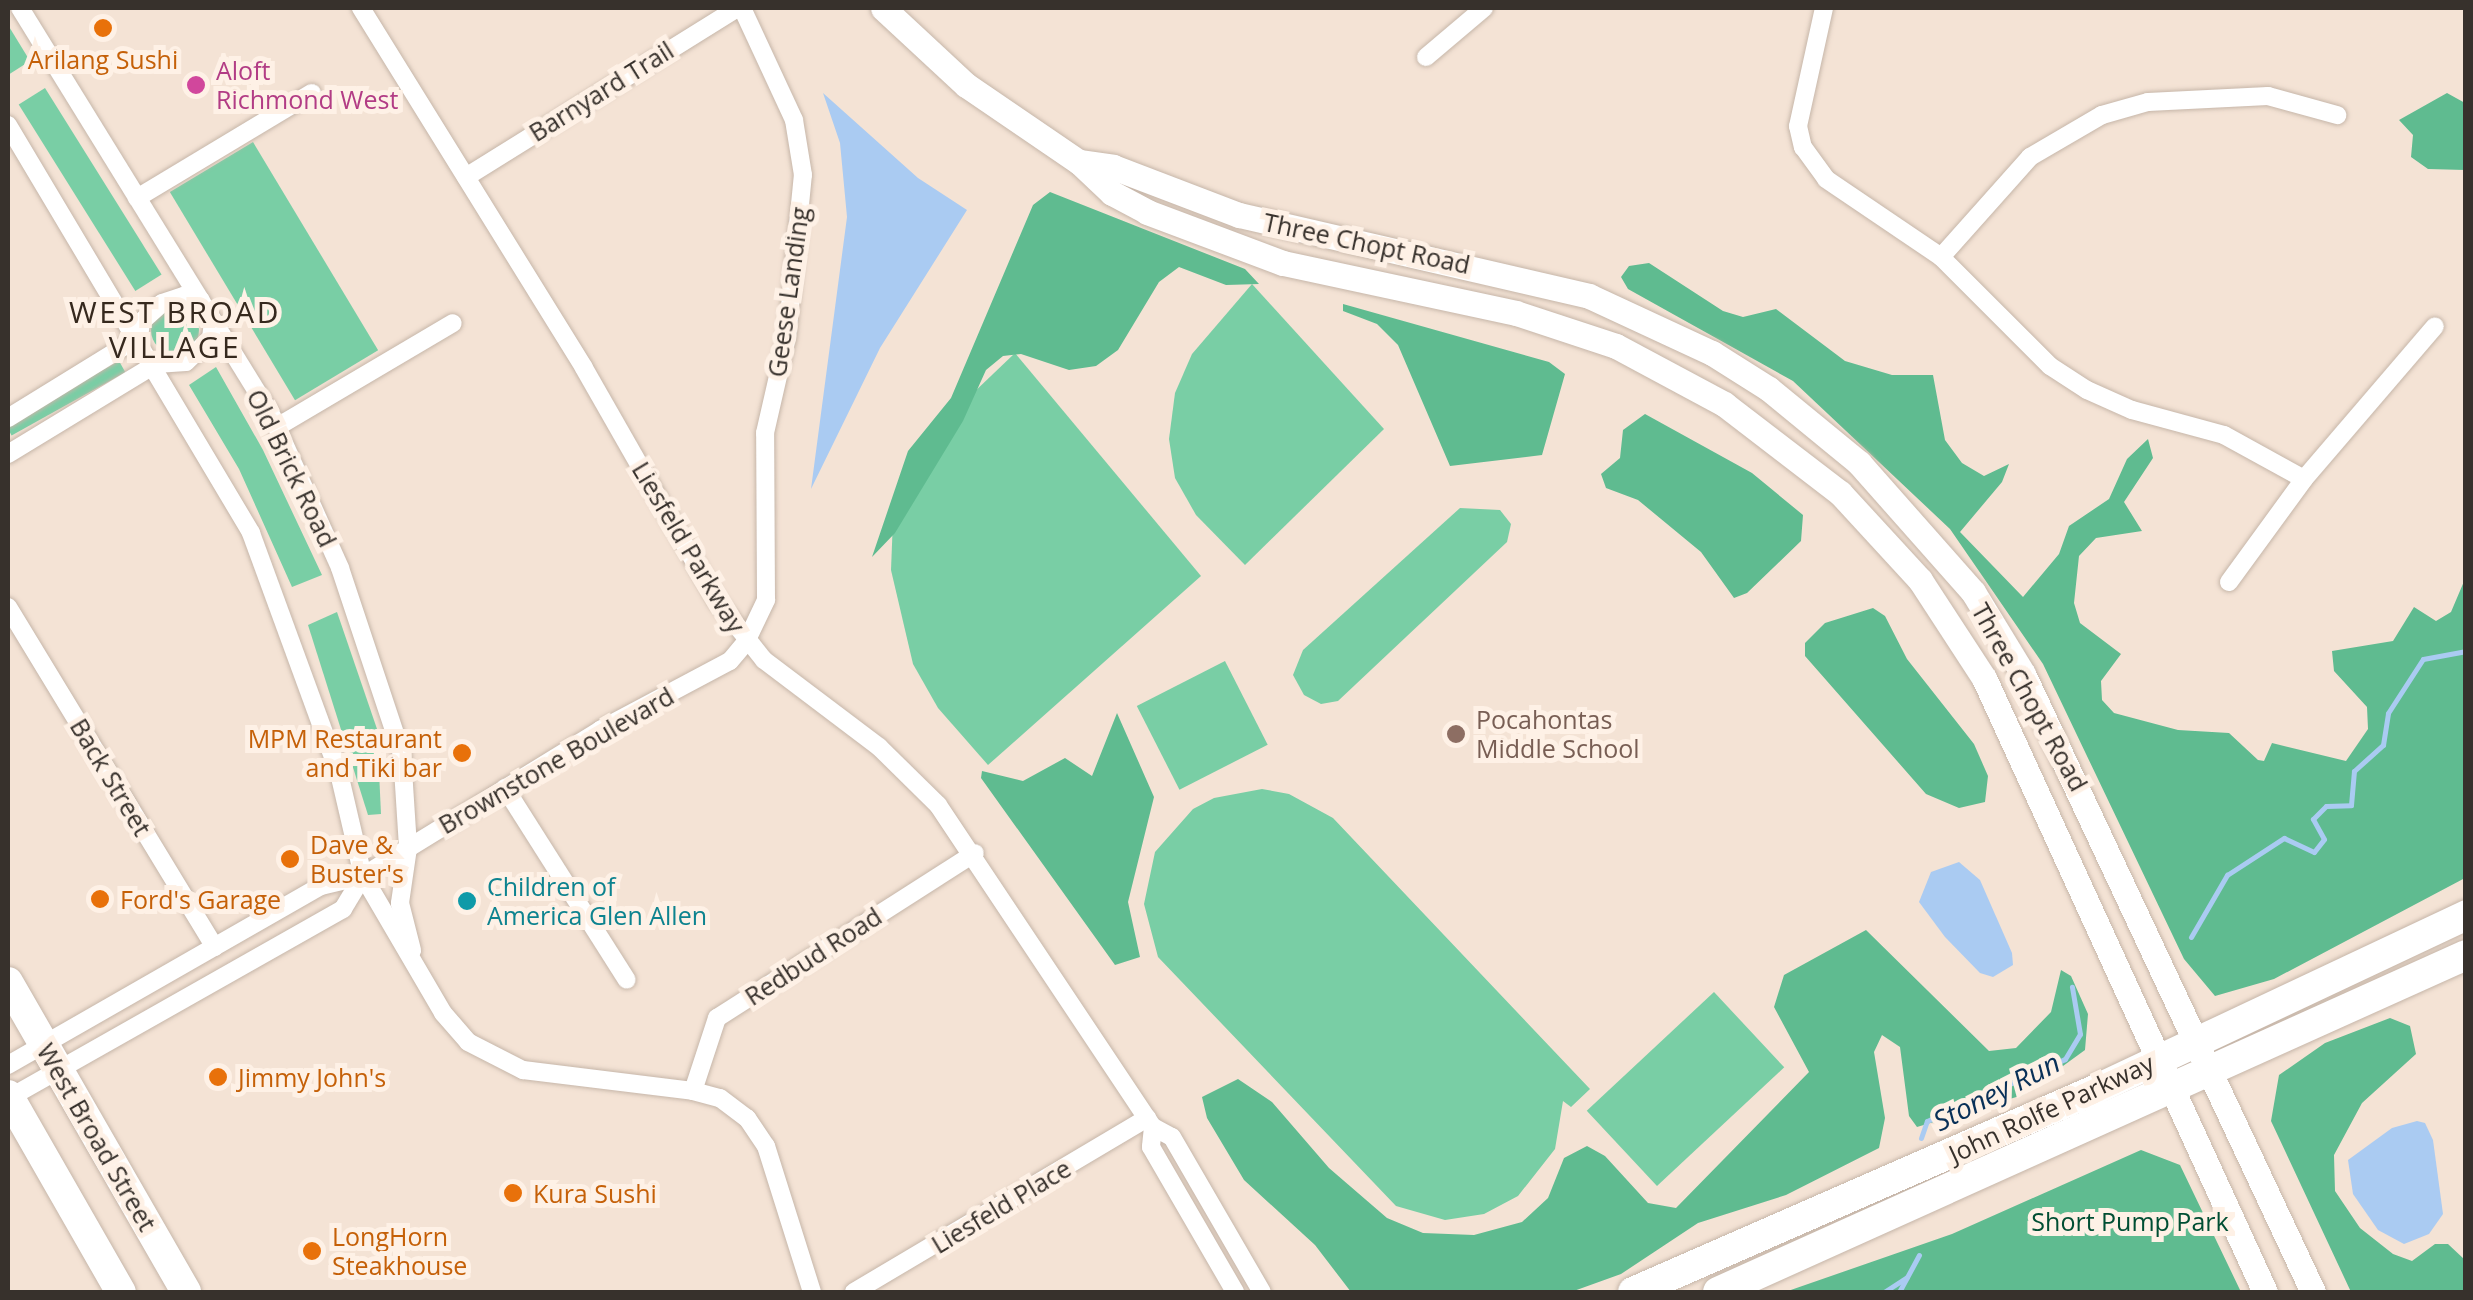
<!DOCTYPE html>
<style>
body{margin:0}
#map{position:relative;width:2473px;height:1300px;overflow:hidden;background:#f4e3d5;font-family:"Open Sans",sans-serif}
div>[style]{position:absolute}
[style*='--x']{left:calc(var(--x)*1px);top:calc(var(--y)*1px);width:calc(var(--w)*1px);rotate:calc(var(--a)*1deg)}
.green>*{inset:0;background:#79cea5;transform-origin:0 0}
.round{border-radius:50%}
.forest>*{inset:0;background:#5fbb90}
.water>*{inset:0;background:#aacbf2}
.stream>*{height:5px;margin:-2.5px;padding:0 2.5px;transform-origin:2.5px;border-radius:2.5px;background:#aacbf2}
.roads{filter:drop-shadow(0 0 2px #c6b6a9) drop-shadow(0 0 2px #c6b6a9)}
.minor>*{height:18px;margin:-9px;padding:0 9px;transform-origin:9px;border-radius:9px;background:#fff}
.secondary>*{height:25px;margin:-12.5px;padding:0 12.5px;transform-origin:12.5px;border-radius:12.5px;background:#fff}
.primary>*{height:30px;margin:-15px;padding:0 15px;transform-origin:15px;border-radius:15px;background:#fff}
.dots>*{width:28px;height:28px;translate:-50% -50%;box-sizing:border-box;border:5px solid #fef1e6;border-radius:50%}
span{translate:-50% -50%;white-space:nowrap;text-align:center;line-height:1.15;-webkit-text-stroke:10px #fef1e6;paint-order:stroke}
.food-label{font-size:25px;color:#c56008}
.right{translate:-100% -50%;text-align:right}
.left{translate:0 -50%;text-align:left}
.hotel-label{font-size:25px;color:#b23c85}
.street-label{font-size:25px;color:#37312c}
.education-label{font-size:25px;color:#785e54}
.culture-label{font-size:25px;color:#0d838f}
.park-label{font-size:25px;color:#004e33}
.water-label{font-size:28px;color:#093058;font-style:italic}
.quarter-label{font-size:30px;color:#36291e;letter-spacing:2.5px}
.frame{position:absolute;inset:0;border:10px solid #37312c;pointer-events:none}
</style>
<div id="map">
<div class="green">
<i style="clip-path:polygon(8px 25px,30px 61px,8px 75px)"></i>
<i style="left:45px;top:88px;width:220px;height:31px;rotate:58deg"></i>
<i style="left:253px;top:142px;width:243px;height:97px;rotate:59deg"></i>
<i style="clip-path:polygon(1252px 284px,1384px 429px,1245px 565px,1196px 515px,1175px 478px,1169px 439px,1175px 393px,1192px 354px)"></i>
<i class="round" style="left:151px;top:306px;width:48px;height:48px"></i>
<i style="clip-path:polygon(1015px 353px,1201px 576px,988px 765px,938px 708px,913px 664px,891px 570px,893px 519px,948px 417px)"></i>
<i style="left:119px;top:361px;width:13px;height:130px;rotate:61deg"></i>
<i style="clip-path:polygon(216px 367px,263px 450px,322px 575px,292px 587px,239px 469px,189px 385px)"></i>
<i style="clip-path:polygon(1460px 508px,1500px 510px,1511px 524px,1507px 542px,1338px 701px,1321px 704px,1304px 695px,1293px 675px,1303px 650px)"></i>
<i style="clip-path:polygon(337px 612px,377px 729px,381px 814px,368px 815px,308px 625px)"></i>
<i style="left:1225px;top:661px;width:94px;height:99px;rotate:63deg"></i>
<i style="clip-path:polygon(1262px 789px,1289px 794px,1333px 818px,1590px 1089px,1571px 1107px,1563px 1101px,1555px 1149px,1518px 1196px,1484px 1214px,1445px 1220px,1396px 1206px,1158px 957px,1144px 904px,1155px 852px,1193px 809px,1214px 798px)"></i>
<i style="left:1714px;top:992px;width:103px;height:174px;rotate:47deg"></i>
</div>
<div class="forest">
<i style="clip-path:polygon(2447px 93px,2465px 103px,2465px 170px,2428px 169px,2411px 157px,2413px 135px,2399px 120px)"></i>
<i style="clip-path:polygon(1050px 192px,1245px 269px,1259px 284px,1226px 285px,1179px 267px,1159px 282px,1118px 350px,1096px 366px,1069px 370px,1021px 354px,1003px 356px,986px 370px,963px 421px,895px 533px,872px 557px,908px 451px,951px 398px,1033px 205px)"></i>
<i style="clip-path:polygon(1649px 263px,1723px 311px,1743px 317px,1776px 309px,1845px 361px,1892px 375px,1933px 375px,1945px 440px,1962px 463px,1984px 476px,2009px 464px,2002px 482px,1960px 532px,2023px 597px,2059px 554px,2069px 526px,2109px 499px,2127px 459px,2148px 439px,2153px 458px,2124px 502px,2142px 531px,2096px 538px,2079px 556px,2074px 603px,2080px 623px,2121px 654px,2101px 681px,2102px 700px,2114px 713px,2178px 730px,2229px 733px,2258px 760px,2264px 761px,2272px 743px,2346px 761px,2368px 729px,2367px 707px,2334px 671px,2332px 651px,2393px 641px,2414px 607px,2436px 621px,2451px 612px,2465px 579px,2465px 878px,2274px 979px,2215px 996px,2184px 959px,2043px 664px,1950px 529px,1793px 381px,1628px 289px,1621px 277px,1629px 266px)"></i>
<i style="clip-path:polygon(1343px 304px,1549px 362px,1565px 374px,1542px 455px,1450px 466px,1398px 345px,1377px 324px,1343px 311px)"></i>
<i style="clip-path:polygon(1645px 414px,1752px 473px,1803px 515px,1801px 541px,1747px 593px,1734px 598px,1701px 552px,1638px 500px,1606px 488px,1601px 474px,1620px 458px,1623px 430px)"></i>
<i style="clip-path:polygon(1873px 608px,1885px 616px,1907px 659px,1974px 744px,1988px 776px,1985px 802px,1959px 808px,1926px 794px,1805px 656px,1805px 643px,1825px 623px)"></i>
<i style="clip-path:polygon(1117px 713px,1154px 797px,1128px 902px,1140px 957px,1115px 965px,981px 778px,982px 771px,1023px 781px,1065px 758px,1092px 776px)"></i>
<i style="clip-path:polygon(1866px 930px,1989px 1051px,2016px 1048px,2051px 1012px,2061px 970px,2071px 976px,2088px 1014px,2085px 1050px,2023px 1095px,1917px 1127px,1909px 1116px,1900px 1047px,1882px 1035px,1874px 1052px,1885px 1118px,1879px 1148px,1786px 1195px,1698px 1223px,1621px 1274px,1571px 1292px,1351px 1292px,1315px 1245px,1244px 1180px,1207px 1118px,1202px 1097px,1238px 1079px,1272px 1102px,1329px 1168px,1387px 1218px,1423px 1233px,1474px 1235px,1522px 1222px,1548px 1198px,1564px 1158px,1587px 1146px,1605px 1156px,1648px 1203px,1676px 1208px,1809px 1072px,1774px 1007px,1784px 975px)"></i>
<i style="clip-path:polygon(2390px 1018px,2410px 1026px,2416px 1054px,2362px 1103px,2334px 1155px,2335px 1191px,2360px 1228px,2393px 1254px,2412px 1261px,2435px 1244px,2448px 1244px,2465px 1260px,2465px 1292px,2351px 1292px,2271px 1121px,2279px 1075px,2325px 1043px)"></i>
<i style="clip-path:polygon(2141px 1150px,2180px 1165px,2241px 1292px,1785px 1292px,1952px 1234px)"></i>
</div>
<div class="water">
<i style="clip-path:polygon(823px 93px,918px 178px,967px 210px,880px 348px,811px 489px,847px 217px,840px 143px)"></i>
<i style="clip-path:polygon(1959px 862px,1980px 880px,2012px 953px,2013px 965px,1993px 977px,1980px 973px,1945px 937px,1919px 902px,1931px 872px)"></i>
<i style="clip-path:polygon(2417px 1121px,2425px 1123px,2433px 1140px,2443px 1214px,2429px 1234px,2404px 1244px,2378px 1230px,2353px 1194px,2348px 1160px,2392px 1128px)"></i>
</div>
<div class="stream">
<i style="--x:2191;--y:937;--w:72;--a:-59.9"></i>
<i style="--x:2227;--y:875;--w:68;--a:-33"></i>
<i style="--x:2284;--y:838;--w:33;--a:25"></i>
<i style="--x:2314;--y:852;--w:16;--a:-52"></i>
<i style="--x:2324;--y:839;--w:23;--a:-119"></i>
<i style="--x:2313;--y:819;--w:18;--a:-45"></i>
<i style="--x:2326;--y:806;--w:25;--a:-2"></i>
<i style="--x:2351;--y:805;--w:34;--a:-85"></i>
<i style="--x:2354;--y:771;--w:39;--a:-42"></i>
<i style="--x:2383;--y:745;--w:32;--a:-81"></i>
<i style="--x:2388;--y:713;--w:64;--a:-57.1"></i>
<i style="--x:2423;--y:659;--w:44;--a:-10.5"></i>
<i style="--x:1921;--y:1138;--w:18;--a:-71"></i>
<i style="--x:1927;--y:1121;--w:151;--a:-24.2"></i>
<i style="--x:2065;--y:1059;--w:29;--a:-59"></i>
<i style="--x:2080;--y:1034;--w:48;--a:-99.7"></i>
<i style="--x:1884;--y:1292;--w:27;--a:-33"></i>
<i style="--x:1899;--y:1292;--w:42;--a:-61.6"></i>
</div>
<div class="roads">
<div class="minor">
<i style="--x:20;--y:8;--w:475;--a:58.3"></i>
<i style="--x:270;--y:412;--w:171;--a:65.8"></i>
<i style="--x:340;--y:568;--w:196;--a:71.6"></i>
<i style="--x:402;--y:754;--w:94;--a:86.3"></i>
<i style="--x:408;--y:848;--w:56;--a:98.3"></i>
<i style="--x:400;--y:903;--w:49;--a:75.7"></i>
<i style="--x:361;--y:8;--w:423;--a:58.2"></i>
<i style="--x:584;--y:368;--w:268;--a:60.3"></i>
<i style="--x:717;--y:601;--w:75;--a:51.5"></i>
<i style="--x:764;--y:660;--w:144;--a:37.1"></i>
<i style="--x:879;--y:747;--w:83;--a:44.5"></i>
<i style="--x:938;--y:805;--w:387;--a:56.3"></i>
<i style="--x:1153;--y:1127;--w:21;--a:28"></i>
<i style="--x:1172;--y:1137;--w:179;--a:59.9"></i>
<i style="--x:1824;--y:8;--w:121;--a:102.4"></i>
<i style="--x:1798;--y:126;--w:22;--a:77"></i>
<i style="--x:1803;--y:147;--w:39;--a:54"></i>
<i style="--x:1826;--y:179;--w:139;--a:34.1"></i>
<i style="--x:1941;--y:257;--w:154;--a:45"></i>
<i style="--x:2050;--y:366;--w:44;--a:33"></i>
<i style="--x:2087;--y:390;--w:49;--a:24"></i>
<i style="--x:2132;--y:410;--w:95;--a:15.2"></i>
<i style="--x:2224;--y:435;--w:91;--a:28.8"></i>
<i style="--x:1426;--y:57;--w:76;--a:-40.2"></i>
<i style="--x:8;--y:125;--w:475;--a:59.2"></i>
<i style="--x:251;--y:533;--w:256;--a:69.9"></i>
<i style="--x:339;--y:773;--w:106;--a:76.9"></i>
<i style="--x:363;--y:876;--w:159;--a:59.7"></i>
<i style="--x:443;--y:1013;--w:38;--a:49"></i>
<i style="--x:468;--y:1042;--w:62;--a:27"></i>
<i style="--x:523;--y:1070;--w:171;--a:7"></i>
<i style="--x:693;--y:1091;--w:28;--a:15"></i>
<i style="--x:720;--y:1098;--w:34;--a:37"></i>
<i style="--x:747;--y:1118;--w:34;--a:56"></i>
<i style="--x:766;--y:1146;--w:153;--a:72.5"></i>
<i style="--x:466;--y:177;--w:319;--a:-31.9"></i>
<i style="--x:137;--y:198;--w:204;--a:-31"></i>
<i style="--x:1941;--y:257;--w:134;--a:-48.3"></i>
<i style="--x:2030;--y:157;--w:83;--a:-30.3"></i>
<i style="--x:2102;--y:115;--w:48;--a:-15.8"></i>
<i style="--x:2148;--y:102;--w:120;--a:-2.9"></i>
<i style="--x:2268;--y:96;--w:72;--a:15.4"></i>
<i style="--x:8;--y:418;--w:154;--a:-31.7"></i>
<i style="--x:139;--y:337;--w:15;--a:-82"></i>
<i style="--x:141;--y:322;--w:28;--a:-42"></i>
<i style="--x:162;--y:303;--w:23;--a:-18"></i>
<i style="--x:184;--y:296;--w:17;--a:13"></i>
<i style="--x:277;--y:427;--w:204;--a:-30.6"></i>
<i style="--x:8;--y:454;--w:173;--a:-31.3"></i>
<i style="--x:156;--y:364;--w:30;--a:-4"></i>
<i style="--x:186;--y:362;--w:35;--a:-44"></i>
<i style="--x:211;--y:338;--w:17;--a:-83"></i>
<i style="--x:2229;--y:582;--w:127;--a:-53.9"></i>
<i style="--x:2304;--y:479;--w:201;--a:-49.4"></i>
<i style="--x:8;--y:607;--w:398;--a:58.7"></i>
<i style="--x:505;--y:788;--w:227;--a:57.6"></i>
<i style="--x:8;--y:1065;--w:361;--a:-29.8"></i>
<i style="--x:321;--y:886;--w:43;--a:-13.4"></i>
<i style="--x:363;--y:876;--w:278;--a:-31.6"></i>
<i style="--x:600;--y:730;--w:147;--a:-28"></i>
<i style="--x:730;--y:661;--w:25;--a:-50"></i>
<i style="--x:746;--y:642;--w:47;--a:-64.5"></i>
<i style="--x:766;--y:600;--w:167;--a:-90.3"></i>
<i style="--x:765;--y:433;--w:98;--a:-77.1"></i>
<i style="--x:787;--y:337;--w:163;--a:-84.4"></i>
<i style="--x:803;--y:175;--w:56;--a:-99.3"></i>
<i style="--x:794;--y:120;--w:123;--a:-114.9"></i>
<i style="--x:693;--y:1091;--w:77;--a:-71.8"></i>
<i style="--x:717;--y:1018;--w:306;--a:-32.6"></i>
<i style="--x:9;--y:1098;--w:384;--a:-29.5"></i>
<i style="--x:343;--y:909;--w:39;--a:-59"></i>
<i style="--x:1153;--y:1127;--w:20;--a:96"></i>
<i style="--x:1151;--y:1147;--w:168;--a:59.9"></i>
<i style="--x:854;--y:1292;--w:341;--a:-30.7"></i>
</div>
<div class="secondary">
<i style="--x:883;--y:8;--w:113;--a:42.9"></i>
<i style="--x:966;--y:85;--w:137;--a:34.3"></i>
<i style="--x:1079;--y:162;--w:45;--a:43.2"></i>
<i style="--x:1112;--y:193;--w:40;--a:28"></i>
<i style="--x:1147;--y:212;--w:145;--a:20.6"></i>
<i style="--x:1283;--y:263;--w:238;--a:12.1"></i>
<i style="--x:1516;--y:313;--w:105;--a:18.3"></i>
<i style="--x:1616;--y:346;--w:123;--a:28.2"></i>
<i style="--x:1724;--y:404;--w:146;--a:37.5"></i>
<i style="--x:1840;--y:493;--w:118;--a:47.4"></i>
<i style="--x:1920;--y:580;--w:117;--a:56.9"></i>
<i style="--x:1984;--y:678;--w:675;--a:65.41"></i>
<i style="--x:1079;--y:162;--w:34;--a:8"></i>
<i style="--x:1113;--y:167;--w:135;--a:20.9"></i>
<i style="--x:1239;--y:215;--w:359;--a:13"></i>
<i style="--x:1589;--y:296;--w:136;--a:24.9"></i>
<i style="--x:1712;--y:353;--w:67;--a:32.3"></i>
<i style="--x:1769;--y:389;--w:117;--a:39.4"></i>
<i style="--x:1859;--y:463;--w:172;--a:48.5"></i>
<i style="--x:1973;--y:592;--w:96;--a:58.6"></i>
<i style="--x:2023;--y:674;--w:683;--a:64.86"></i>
</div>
<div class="primary">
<i style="--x:8;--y:982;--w:357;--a:60.1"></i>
<i style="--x:8;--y:1095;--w:227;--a:60.2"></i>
<i style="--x:1633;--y:1292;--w:506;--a:-23.63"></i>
<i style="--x:2097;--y:1089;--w:408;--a:-25.2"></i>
<i style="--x:1718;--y:1292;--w:820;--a:-24.25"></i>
</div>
</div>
<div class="dots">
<i style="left:103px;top:28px;background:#e8710a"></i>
<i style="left:196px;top:85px;background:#d1479c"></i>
<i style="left:1456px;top:734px;background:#8d6e63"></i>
<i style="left:462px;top:753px;background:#e8710a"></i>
<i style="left:290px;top:859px;background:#e8710a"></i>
<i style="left:100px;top:899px;background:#e8710a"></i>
<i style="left:467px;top:901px;background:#0f9aa8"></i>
<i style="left:218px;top:1077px;background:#e8710a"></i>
<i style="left:513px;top:1193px;background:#e8710a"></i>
<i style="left:312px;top:1251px;background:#e8710a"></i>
</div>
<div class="food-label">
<span style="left:103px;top:59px">Arilang Sushi</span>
<span class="right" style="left:442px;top:753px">MPM Restaurant<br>and Tiki bar</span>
<span class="left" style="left:310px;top:859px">Dave &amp;<br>Buster's</span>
<span class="left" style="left:120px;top:899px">Ford's Garage</span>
<span class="left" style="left:238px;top:1077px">Jimmy John's</span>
<span class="left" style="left:533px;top:1193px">Kura Sushi</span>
<span class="left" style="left:332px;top:1251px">LongHorn<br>Steakhouse</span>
</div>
<div class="hotel-label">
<span class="left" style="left:216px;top:85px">Aloft<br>Richmond West</span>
</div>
<div class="street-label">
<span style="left:601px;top:91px;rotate:-32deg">Barnyard Trail</span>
<span style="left:1367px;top:243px;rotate:12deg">Three Chopt Road</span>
<span style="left:788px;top:292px;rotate:-82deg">Geese Landing</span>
<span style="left:292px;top:468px;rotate:64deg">Old Brick Road</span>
<span style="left:689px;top:547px;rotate:59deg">Liesfeld Parkway</span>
<span style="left:2030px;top:697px;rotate:61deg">Three Chopt Road</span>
<span style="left:556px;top:760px;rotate:-30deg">Brownstone Boulevard</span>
<span style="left:111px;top:777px;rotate:59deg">Back Street</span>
<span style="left:813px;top:956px;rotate:-33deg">Redbud Road</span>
<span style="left:2051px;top:1108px;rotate:-25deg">John Rolfe Parkway</span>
<span style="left:97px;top:1137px;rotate:60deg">West Broad Street</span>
<span style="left:1001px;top:1206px;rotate:-31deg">Liesfeld Place</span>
</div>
<div class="education-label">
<span class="left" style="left:1476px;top:734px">Pocahontas<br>Middle School</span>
</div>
<div class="culture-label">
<span class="left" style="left:487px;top:901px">Children of<br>America Glen Allen</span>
</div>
<div class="park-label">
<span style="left:2130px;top:1221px">Short Pump Park</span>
</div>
<div class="water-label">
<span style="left:1996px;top:1091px;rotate:-27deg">Stoney Run</span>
</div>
<div class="quarter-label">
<span style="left:175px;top:329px">WEST BROAD<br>VILLAGE</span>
</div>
<div class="frame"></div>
</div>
